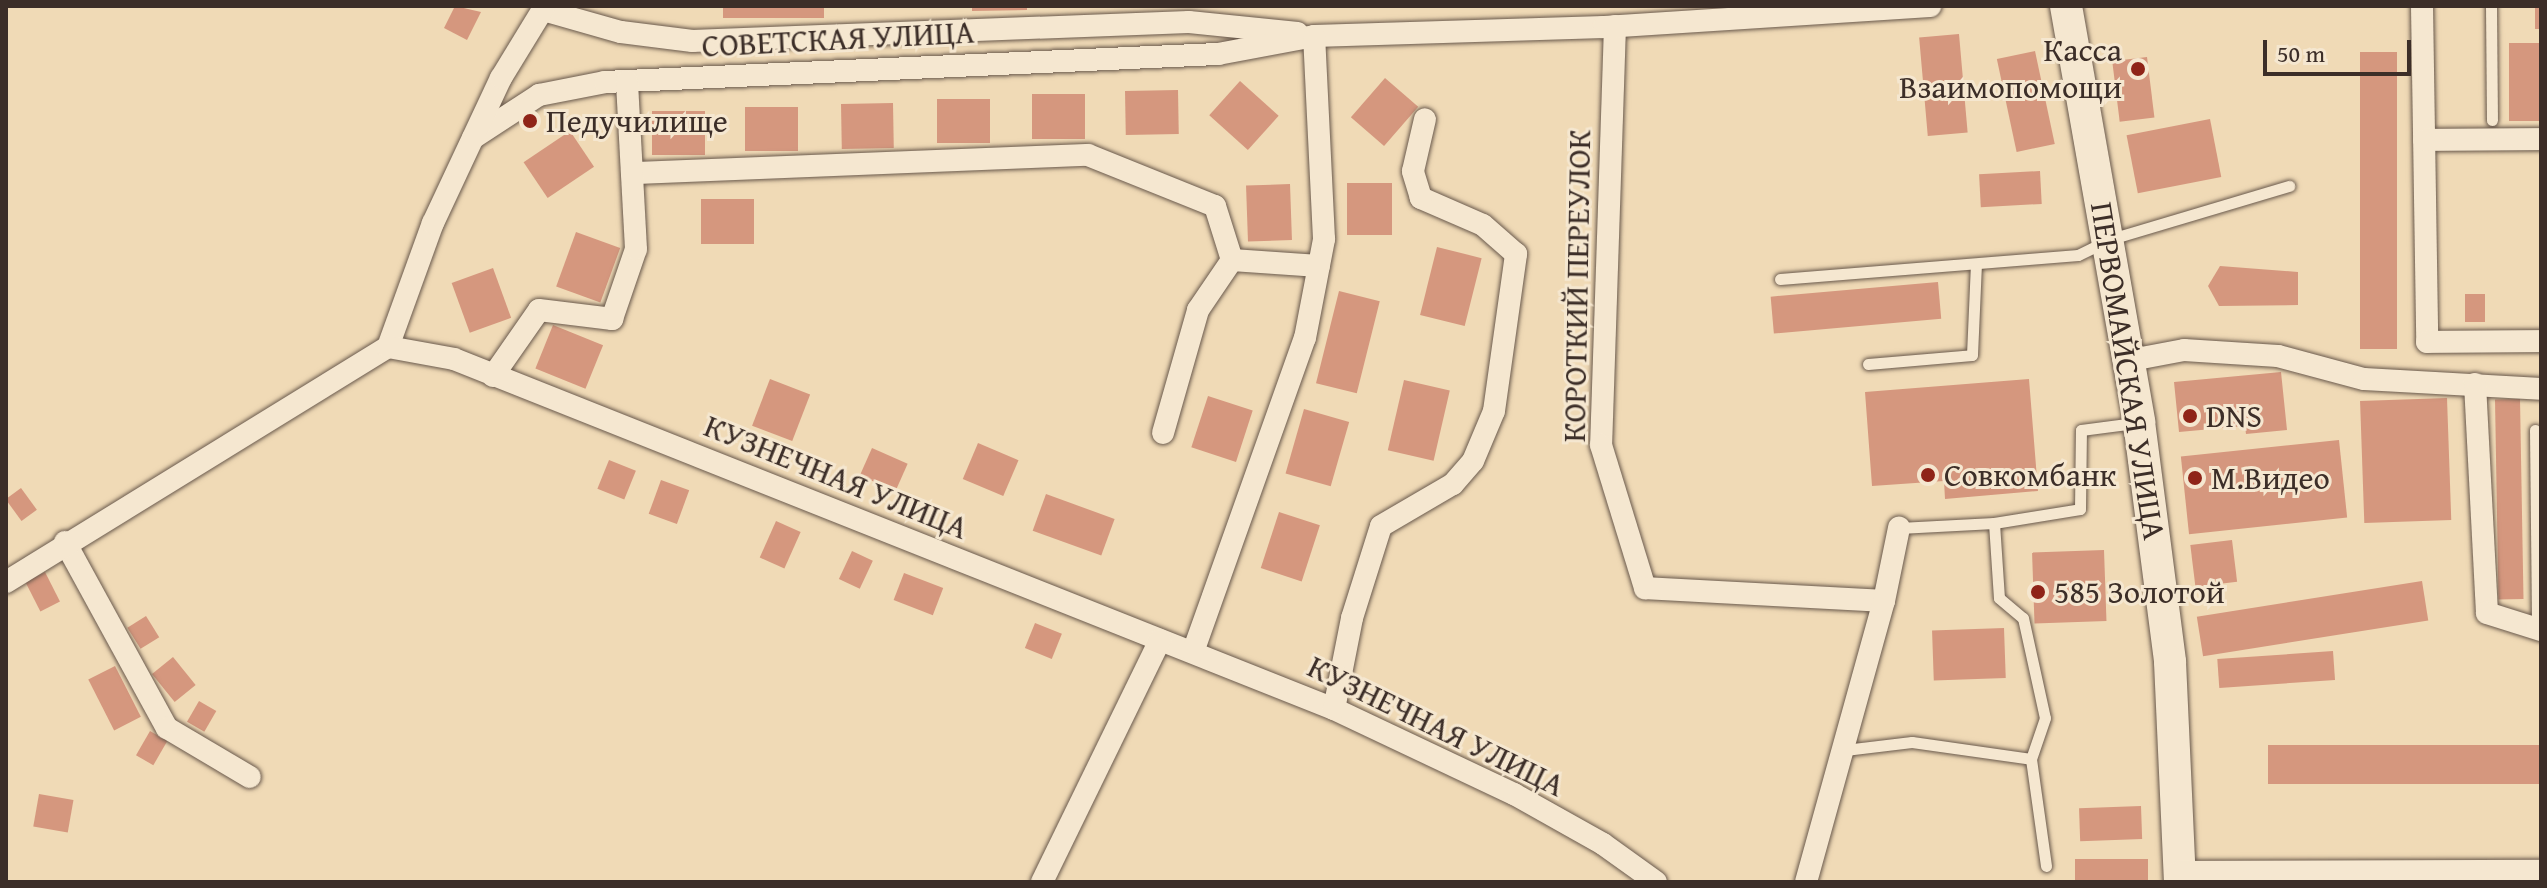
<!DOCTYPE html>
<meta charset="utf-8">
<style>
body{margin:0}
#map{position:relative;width:2547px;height:888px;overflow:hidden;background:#f0dab6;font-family:"Gentium Book Plus",serif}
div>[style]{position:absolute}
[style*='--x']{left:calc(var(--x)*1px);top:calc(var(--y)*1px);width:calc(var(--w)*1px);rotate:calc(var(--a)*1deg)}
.building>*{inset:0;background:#d5977e;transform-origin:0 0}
.roads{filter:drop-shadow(0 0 2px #69594c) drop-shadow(0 0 2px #69594c)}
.lane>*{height:11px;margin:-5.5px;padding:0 5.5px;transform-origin:5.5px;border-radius:5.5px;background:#f5e7d0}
.street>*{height:22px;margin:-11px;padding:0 11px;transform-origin:11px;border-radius:11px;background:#f5e7d0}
.secondary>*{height:32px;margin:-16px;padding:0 16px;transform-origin:16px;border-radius:16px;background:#f5e7d0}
.dots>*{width:22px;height:22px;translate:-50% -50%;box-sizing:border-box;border:4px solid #f5e7d0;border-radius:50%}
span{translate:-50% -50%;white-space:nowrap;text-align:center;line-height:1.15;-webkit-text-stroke:6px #f5e7d0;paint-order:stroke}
.street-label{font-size:32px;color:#3c2e28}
.poi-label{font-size:32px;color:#3c2e28}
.right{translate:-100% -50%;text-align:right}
.left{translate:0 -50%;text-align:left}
.frame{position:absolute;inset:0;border:8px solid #3c2e28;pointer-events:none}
.scale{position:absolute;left:2263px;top:40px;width:148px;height:36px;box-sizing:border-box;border:4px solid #3c2e28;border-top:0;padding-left:10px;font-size:24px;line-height:28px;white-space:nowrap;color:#3c2e28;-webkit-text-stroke:6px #f5e7d0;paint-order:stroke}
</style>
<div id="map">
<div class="building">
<i style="clip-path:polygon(455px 6px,481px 12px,467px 40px,444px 28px)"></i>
<i style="left:723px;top:6px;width:101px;height:12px"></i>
<i style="clip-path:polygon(972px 6px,1027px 6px,1027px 10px,972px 11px)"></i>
<i style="left:2535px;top:8px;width:6px;height:21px"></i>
<i style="left:1959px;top:34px;width:99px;height:40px;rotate:85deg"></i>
<i style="left:2541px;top:43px;width:78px;height:32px;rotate:90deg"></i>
<i style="left:2035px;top:51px;width:95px;height:39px;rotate:78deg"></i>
<i style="left:2360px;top:52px;width:37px;height:297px"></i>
<i style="left:2147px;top:57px;width:61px;height:35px;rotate:83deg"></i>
<i style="left:1385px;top:78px;width:44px;height:52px;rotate:41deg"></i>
<i style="left:1240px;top:81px;width:52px;height:46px;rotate:42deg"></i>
<i style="left:1178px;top:90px;width:44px;height:53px;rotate:89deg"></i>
<i style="left:1032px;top:94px;width:53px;height:45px"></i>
<i style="left:937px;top:99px;width:53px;height:44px"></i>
<i style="left:893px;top:103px;width:45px;height:52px;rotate:89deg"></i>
<i style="left:798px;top:107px;width:44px;height:53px;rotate:90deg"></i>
<i style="left:705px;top:111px;width:44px;height:53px;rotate:90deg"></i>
<i style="left:2210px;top:119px;width:59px;height:85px;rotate:79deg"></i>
<i style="left:570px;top:131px;width:43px;height:56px;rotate:56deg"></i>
<i style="left:2040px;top:171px;width:33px;height:61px;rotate:87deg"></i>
<i style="left:1347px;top:183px;width:45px;height:52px"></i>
<i style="left:1290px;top:184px;width:56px;height:44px;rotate:88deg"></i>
<i style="left:754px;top:199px;width:45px;height:53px;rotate:90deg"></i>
<i style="left:576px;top:232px;width:47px;height:58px;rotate:20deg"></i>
<i style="left:1437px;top:247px;width:46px;height:70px;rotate:14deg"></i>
<i style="clip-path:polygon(2220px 266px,2298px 272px,2298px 305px,2219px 306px,2208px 286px)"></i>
<i style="left:493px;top:268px;width:53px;height:44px;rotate:70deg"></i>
<i style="left:1938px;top:282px;width:37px;height:168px;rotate:85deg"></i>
<i style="left:1339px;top:291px;width:42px;height:95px;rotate:14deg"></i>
<i style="left:2465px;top:294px;width:20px;height:28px"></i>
<i style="left:553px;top:325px;width:54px;height:47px;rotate:22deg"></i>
<i style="clip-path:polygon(2281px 372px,2287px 430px,2246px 434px,2245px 426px,2179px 432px,2174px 382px)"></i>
<i style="left:770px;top:379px;width:43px;height:50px;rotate:21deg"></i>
<i style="clip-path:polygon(2029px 379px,2038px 491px,1945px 499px,1944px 481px,1872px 486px,1865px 392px)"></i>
<i style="left:1404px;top:380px;width:47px;height:72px;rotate:13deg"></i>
<i style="left:1208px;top:396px;width:47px;height:54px;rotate:18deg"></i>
<i style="left:2447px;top:398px;width:122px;height:87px;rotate:88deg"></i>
<i style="left:2520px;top:399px;width:200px;height:25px;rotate:89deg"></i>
<i style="left:1304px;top:409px;width:47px;height:67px;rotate:16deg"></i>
<i style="left:2339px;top:440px;width:78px;height:159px;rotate:84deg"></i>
<i style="left:978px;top:443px;width:44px;height:39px;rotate:23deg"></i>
<i style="left:872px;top:448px;width:39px;height:30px;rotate:24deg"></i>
<i style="left:609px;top:460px;width:29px;height:31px;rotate:22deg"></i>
<i style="left:661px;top:480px;width:30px;height:36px;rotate:20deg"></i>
<i style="left:21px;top:488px;width:27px;height:19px;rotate:54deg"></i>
<i style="left:1046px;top:494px;width:73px;height:39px;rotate:20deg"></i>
<i style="left:1279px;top:512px;width:43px;height:59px;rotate:18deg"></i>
<i style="left:776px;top:521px;width:27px;height:40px;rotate:24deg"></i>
<i style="left:2232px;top:540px;width:42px;height:42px;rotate:83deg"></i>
<i style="left:2104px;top:550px;width:71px;height:72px;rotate:88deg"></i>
<i style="left:852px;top:551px;width:23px;height:31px;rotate:25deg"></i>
<i style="left:45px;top:572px;width:33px;height:22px;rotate:63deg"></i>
<i style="left:904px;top:573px;width:42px;height:29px;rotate:21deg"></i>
<i style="left:2422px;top:581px;width:40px;height:228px;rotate:81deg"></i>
<i style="left:146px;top:616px;width:25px;height:22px;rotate:58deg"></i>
<i style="left:1035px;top:623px;width:29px;height:27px;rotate:22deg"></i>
<i style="left:2004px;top:628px;width:50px;height:72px;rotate:88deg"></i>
<i style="left:2333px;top:651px;width:29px;height:116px;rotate:86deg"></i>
<i style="left:173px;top:657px;width:36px;height:27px;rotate:51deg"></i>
<i style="left:115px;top:666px;width:57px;height:30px;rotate:63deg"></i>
<i style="left:199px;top:701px;width:20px;height:24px;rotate:30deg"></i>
<i style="left:150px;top:731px;width:20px;height:28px;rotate:30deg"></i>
<i style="left:2541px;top:745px;width:39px;height:273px;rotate:90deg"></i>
<i style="left:39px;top:794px;width:35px;height:33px;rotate:10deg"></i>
<i style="left:2141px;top:806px;width:33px;height:62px;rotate:88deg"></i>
<i style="left:2148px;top:859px;width:23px;height:73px;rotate:90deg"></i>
</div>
<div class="roads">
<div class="lane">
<i style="--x:2491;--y:6;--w:114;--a:89.5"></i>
<i style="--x:1780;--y:279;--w:299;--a:-4.6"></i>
<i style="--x:2078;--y:255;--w:37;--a:-26"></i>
<i style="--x:2111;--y:239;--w:186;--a:-16.6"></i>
<i style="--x:1868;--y:364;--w:104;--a:-4.9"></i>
<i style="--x:1972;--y:355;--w:90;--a:-87.5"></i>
<i style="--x:2535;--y:430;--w:197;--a:89.4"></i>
<i style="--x:1994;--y:523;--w:75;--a:86.2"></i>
<i style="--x:1999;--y:598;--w:31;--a:40"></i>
<i style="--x:2023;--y:618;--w:102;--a:77.6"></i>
<i style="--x:2045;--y:718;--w:43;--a:108.9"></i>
<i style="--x:2031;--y:759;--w:108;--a:82"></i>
<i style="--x:1899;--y:528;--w:95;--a:-3"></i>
<i style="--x:1994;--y:523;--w:87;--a:-9.2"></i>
<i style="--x:2080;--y:509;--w:79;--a:-89.3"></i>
<i style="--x:2081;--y:430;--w:54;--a:-7.4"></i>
<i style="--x:1845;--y:750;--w:67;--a:-6.8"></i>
<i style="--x:1912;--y:742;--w:120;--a:8.1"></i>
</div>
<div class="street">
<i style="--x:2422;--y:6;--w:336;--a:89.1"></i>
<i style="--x:2427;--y:342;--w:114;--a:-0.5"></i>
<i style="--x:543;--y:10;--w:81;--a:15.8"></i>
<i style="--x:621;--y:32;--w:72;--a:7.2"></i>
<i style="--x:692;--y:41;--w:497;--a:-2.2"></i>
<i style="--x:1189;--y:22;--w:109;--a:5.8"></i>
<i style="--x:1615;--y:26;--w:419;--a:91.9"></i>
<i style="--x:1601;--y:445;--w:150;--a:72.9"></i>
<i style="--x:1645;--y:588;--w:239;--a:3.1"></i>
<i style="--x:473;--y:138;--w:79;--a:-33.1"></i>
<i style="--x:539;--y:95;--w:67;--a:-11.1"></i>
<i style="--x:605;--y:82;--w:614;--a:-2.62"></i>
<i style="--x:1218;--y:54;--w:98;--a:-10.6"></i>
<i style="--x:1314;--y:36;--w:290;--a:-1.8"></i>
<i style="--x:1604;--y:27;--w:327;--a:-3.7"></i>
<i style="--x:2424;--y:140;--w:117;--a:-0.5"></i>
<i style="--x:635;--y:173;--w:453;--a:-2.3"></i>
<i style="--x:1088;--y:155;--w:137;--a:21.9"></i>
<i style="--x:1215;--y:206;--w:57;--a:72.5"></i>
<i style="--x:1232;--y:260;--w:87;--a:3.9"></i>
<i style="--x:388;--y:347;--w:132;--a:-70.1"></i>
<i style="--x:433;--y:223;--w:160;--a:-64.9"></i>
<i style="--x:501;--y:78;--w:84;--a:-58.6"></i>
<i style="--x:2131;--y:360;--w:54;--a:-10.7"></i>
<i style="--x:2184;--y:350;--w:94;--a:3.7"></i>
<i style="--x:2278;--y:356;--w:89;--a:15"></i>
<i style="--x:2364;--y:379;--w:177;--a:3.2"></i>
<i style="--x:493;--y:376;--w:80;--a:-55.1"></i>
<i style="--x:539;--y:310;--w:74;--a:7"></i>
<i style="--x:612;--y:319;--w:74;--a:-71.1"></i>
<i style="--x:636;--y:249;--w:168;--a:-93.1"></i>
<i style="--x:2475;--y:384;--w:229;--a:87"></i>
<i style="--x:2487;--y:613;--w:57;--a:17.5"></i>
<i style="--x:1163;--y:433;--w:128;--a:-74.1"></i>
<i style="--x:1198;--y:310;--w:60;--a:-55.8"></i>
<i style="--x:65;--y:542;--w:212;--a:61.3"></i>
<i style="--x:167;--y:728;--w:96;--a:30.6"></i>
<i style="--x:6;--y:582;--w:448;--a:-31.6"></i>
<i style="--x:388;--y:347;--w:67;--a:10.3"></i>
<i style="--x:454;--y:359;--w:947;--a:21.69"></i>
<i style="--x:1334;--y:709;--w:199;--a:25.3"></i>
<i style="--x:1514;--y:794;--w:102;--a:29.3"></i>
<i style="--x:1603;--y:844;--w:65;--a:35.6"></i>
<i style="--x:1193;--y:652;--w:333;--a:-70.4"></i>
<i style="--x:1305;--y:338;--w:101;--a:-79.1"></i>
<i style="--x:1324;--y:239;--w:203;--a:-92.8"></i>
<i style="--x:1334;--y:709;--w:93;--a:-78.8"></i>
<i style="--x:1352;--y:618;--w:96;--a:-72.5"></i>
<i style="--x:1381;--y:526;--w:83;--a:-30.3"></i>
<i style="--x:1453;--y:484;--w:30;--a:-49"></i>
<i style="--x:1473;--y:461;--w:54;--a:-67.2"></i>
<i style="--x:1494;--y:411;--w:159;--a:-82"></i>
<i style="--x:1516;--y:254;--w:44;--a:-138.7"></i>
<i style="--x:1483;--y:225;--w:68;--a:-156.5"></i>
<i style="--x:1421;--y:198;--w:28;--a:-107"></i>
<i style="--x:1413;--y:171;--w:53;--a:-77"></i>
<i style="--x:1042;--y:882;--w:269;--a:-64"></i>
<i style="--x:1806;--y:882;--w:292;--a:-74.5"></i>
<i style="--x:1884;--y:601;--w:75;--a:-78.4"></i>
</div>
<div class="secondary">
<i style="--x:2066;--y:6;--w:422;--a:80"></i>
<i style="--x:2139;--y:422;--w:242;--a:82.6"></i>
<i style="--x:2170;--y:662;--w:220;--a:87.4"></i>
<i style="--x:2180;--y:877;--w:361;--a:-0.2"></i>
</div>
</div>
<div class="dots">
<i style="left:2138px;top:69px;background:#8f2418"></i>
<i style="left:530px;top:121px;background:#8f2418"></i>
<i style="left:2190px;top:416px;background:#8f2418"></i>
<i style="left:1928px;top:475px;background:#8f2418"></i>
<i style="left:2195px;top:478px;background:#8f2418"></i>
<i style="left:2038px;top:592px;background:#8f2418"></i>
</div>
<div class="street-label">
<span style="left:838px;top:39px;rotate:-3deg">СОВЕТСКАЯ УЛИЦА</span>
<span style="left:1577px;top:286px;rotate:-89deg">КОРОТКИЙ ПЕРЕУЛОК</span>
<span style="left:2128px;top:371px;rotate:81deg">ПЕРВОМАЙСКАЯ УЛИЦА</span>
<span style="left:836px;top:477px;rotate:22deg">КУЗНЕЧНАЯ УЛИЦА</span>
<span style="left:1436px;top:726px;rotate:26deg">КУЗНЕЧНАЯ УЛИЦА</span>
</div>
<div class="poi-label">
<span class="right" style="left:2122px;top:69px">Касса<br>Взаимопомощи</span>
<span class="left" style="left:546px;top:121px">Педучилище</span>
<span class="left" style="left:2206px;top:416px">DNS</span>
<span class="left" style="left:1944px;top:475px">Совкомбанк</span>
<span class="left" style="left:2211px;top:478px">М.Видео</span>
<span class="left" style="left:2054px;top:592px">585 Золотой</span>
</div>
<div class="frame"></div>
<div class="scale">50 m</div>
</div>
